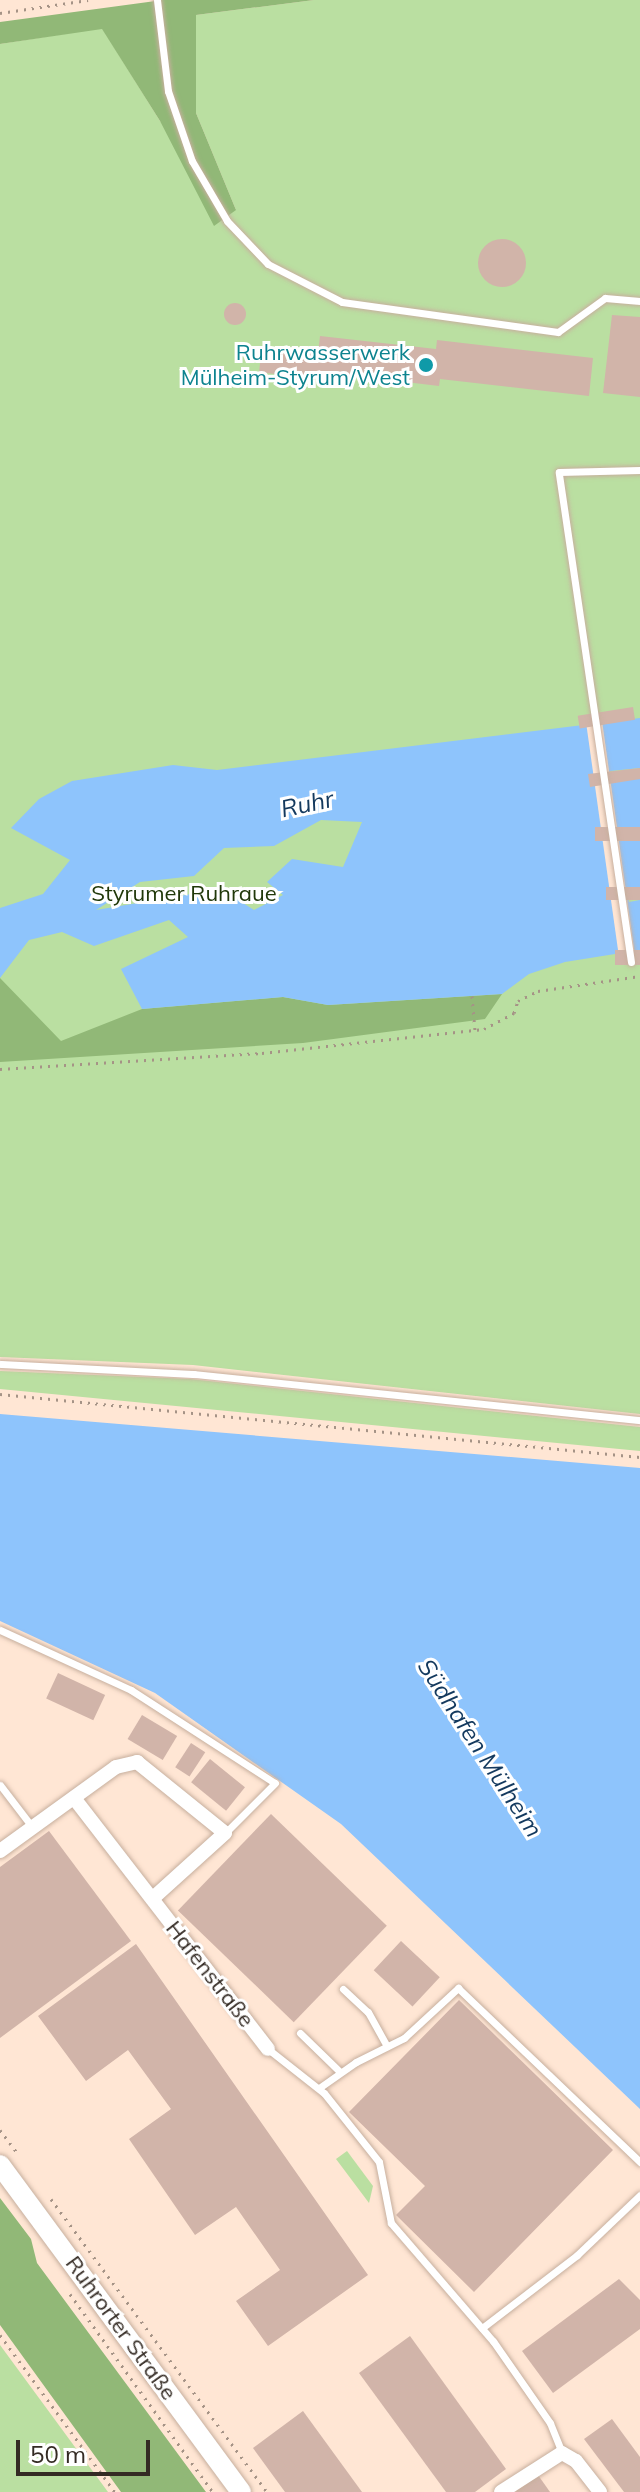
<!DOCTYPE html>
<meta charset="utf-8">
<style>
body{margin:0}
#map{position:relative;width:640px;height:2492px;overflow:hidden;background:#ffe6d4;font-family:Mulish,sans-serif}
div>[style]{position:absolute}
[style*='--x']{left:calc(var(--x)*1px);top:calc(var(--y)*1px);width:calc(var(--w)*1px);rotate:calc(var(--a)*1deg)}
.green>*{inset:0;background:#badfa1}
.forest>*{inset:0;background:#91b877}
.water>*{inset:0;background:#8ec4fc}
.pier>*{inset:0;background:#ffe6d4;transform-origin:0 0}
.building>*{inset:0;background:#d1b4a9;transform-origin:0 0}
.round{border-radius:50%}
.path>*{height:3px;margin-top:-1.5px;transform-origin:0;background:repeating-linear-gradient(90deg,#a59386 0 2px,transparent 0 8px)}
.roads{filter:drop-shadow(0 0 2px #c7af9e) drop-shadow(0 0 2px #c7af9e)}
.service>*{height:7px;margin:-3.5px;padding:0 3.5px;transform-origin:3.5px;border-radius:3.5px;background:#fff}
.minor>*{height:14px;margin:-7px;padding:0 7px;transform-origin:7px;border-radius:7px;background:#fff}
.secondary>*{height:20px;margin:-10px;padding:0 10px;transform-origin:10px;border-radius:10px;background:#fff}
.dots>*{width:22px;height:22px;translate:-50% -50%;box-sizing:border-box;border:4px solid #fff;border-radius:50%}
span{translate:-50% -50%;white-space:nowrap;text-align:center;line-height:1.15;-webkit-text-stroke:6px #fff;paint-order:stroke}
.culture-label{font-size:22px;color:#0d838f}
.right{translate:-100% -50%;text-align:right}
.park-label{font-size:22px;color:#203809}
.street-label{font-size:22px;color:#342b24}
.water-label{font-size:24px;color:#13395e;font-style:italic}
.scale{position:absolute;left:16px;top:2440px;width:134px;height:36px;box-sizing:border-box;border:4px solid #342b24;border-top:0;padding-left:10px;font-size:24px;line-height:28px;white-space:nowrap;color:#342b24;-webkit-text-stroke:6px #fff;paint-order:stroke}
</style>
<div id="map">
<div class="green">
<i style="clip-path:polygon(314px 0,640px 0,640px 1414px,193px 1365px,0 1357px,0 44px,102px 28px,160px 121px,236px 210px,196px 113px,196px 15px)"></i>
<i style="clip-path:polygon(0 1371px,190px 1379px,640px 1427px,640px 1451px,0 1389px)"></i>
<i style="clip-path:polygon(347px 2151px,373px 2186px,369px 2203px,336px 2159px)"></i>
<i style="clip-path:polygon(0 2345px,108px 2492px,0 2492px)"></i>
</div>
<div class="forest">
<i style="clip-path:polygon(163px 0,314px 0,196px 15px,196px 113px,236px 210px,214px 226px,160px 121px,102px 29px,0 44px,0 22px)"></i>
<i style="clip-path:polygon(0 978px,61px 1041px,142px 1009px,283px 997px,328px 1005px,502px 994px,485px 1019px,303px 1043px,0 1062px)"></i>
<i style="clip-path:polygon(0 2198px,31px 2239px,37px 2263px,206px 2492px,121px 2492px,0 2325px)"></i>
</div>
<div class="water">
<i style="clip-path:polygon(evenodd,640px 718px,640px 768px,610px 771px,612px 783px,640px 778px,640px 887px,627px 889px,629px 902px,640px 900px,640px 950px,565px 962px,529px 974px,502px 994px,328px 1005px,283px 997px,142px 1009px,121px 969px,188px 937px,169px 920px,94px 946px,62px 932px,29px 940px,0 978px,0 908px,43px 894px,70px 860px,11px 828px,39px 799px,72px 781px,173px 765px,217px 770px,640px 718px,321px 820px,362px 822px,343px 867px,292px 859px,267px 882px,283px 895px,254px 910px,221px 889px,96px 910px,140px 882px,194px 876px,224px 848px,274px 846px,321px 820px)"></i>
<i style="clip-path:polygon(0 1414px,640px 1468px,640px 2109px,341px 1824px,155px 1693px,0 1621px)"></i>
</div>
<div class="pier">
<i style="left:602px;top:721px;width:233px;height:16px;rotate:82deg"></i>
</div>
<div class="building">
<i class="round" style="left:478px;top:239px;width:48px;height:48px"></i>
<i class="round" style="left:224px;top:303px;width:22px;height:22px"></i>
<i style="clip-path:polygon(612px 315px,640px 317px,640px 397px,603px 393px)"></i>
<i style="clip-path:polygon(320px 336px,436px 349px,437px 340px,593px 358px,589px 396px,440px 379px,439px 386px,330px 373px,329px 381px,259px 372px,262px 346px,318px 353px)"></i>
<i style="left:633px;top:707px;width:13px;height:56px;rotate:81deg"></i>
<i style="clip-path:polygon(640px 768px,640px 779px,590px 787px,588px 774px)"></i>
<i style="left:640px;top:827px;width:14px;height:45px;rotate:90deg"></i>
<i style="left:640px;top:887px;width:13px;height:34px;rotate:90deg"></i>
<i style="left:640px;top:950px;width:15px;height:25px;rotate:90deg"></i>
<i style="left:58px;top:1673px;width:52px;height:28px;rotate:25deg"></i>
<i style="left:142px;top:1715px;width:41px;height:28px;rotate:31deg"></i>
<i style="left:191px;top:1743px;width:17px;height:29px;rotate:33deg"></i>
<i style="left:210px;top:1759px;width:45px;height:30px;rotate:39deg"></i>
<i style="left:271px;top:1814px;width:161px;height:134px;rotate:44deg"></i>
<i style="clip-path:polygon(49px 1831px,131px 1941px,0 2038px,0 1867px)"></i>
<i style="left:401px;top:1941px;width:53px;height:40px;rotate:43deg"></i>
<i style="clip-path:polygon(136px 1944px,368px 2275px,268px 2346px,236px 2301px,280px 2270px,236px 2207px,195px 2235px,129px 2139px,171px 2109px,128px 2050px,86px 2081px,38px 2016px)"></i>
<i style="clip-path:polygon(459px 2000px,613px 2150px,474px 2292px,396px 2215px,425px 2186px,349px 2112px)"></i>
<i style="clip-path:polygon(619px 2279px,640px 2300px,640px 2329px,553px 2393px,522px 2351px)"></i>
<i style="clip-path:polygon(410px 2336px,506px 2469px,475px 2492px,446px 2492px,359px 2373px)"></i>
<i style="clip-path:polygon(303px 2411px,362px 2492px,285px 2492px,253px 2448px)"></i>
<i style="clip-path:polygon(612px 2419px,640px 2457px,640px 2492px,624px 2492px,584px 2439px)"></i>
<i style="clip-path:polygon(538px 2475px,550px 2492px,515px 2492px)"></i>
</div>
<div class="path">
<i style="--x:0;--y:13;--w:89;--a:-8.4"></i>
<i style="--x:472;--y:996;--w:34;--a:85"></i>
<i style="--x:0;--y:1069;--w:262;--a:-3.5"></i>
<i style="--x:262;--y:1053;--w:223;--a:-6.2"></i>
<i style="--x:484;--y:1029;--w:34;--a:-28"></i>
<i style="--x:514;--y:1013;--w:13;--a:-72"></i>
<i style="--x:518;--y:1001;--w:22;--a:-27"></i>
<i style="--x:538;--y:991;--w:103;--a:-8.4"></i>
<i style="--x:0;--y:1394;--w:643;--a:5.62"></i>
<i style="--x:0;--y:2130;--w:30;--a:53"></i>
<i style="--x:51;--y:2199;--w:364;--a:53.6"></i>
<i style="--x:70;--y:2294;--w:244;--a:54.2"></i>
<i style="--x:0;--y:2335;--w:195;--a:53.8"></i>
</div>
<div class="roads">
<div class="service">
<i style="--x:157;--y:0;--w:92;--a:83.1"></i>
<i style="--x:168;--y:91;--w:74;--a:71.1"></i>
<i style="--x:192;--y:161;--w:69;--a:59.7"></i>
<i style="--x:227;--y:221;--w:59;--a:46.4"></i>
<i style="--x:268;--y:264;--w:83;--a:27.2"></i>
<i style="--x:342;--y:302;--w:218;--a:7.9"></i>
<i style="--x:558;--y:332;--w:58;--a:-35.9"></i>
<i style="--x:605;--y:298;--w:35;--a:5"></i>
<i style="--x:631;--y:962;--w:495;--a:-98.4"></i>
<i style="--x:559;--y:472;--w:81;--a:-1.4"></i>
<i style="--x:0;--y:1364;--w:194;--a:3"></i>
<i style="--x:194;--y:1374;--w:448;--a:5.9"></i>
<i style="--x:0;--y:1630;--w:144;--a:24.6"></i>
<i style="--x:131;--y:1690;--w:171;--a:32.9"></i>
<i style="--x:275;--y:1783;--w:71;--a:135"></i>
<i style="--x:0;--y:1785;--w:54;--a:52.5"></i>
<i style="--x:343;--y:1989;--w:34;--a:43"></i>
<i style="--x:368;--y:2012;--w:39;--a:61"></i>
<i style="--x:300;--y:2033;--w:56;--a:44.3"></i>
<i style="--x:268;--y:2049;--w:71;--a:38.2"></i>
<i style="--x:324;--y:2093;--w:88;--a:51.4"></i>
<i style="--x:379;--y:2162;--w:62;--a:78.9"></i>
<i style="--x:391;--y:2223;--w:156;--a:49.2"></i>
<i style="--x:493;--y:2341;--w:100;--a:55.2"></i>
<i style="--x:550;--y:2423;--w:32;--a:68"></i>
<i style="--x:319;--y:2088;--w:45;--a:-35.1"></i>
<i style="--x:356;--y:2062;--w:54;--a:-26.6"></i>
<i style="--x:404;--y:2038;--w:74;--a:-42.8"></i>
<i style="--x:458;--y:1988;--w:252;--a:43.7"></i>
<i style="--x:482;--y:2328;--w:120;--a:-37.5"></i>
<i style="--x:577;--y:2255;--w:87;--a:-43.6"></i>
</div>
<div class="minor">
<i style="--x:74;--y:1798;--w:317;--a:52.3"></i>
<i style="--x:0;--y:1851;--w:143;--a:-35.9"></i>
<i style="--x:116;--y:1767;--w:22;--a:-13"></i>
<i style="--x:137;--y:1762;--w:113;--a:38.9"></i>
<i style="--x:225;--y:1833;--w:98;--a:137.9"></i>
<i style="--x:501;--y:2492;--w:72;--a:-32.6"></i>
<i style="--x:562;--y:2453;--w:16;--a:30"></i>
<i style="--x:576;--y:2461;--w:39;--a:52"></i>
</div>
<div class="secondary">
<i style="--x:0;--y:2165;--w:406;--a:53.6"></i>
</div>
</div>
<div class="dots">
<i style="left:426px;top:365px;background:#0f9aa8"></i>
</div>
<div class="culture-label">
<span class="right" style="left:410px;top:365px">Ruhrwasserwerk<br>Mülheim-Styrum/West</span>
</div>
<div class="park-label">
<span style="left:184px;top:894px">Styrumer Ruhraue</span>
</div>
<div class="street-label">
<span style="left:210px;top:1974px;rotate:52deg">Hafenstraße</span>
<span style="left:121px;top:2328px;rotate:54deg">Ruhrorter Straße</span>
</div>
<div class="water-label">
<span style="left:307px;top:804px;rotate:-12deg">Ruhr</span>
<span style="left:480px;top:1748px;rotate:57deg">Südhafen Mülheim</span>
</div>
<div class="scale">50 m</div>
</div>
